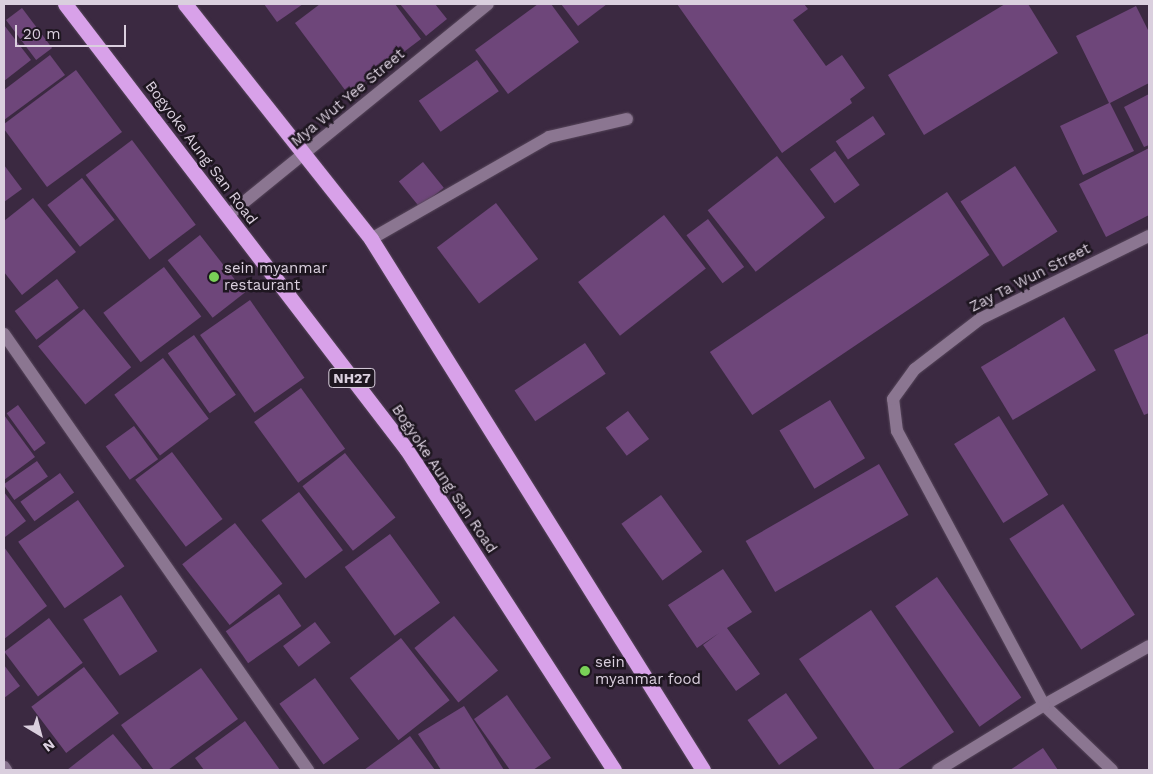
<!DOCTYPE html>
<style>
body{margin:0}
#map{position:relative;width:1153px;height:774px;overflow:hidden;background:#3b2941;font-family:"Work Sans",sans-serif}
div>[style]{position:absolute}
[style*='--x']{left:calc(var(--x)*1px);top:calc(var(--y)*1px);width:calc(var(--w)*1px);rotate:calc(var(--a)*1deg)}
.building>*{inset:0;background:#6e467a;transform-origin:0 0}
.roads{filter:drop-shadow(0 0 1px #56465a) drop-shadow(0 0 1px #56465a)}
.lane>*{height:12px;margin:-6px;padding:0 6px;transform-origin:6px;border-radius:6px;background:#8b7691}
.street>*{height:12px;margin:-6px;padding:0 6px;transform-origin:6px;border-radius:6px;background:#8b7691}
.highway>*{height:15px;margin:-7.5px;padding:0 7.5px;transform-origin:7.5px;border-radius:7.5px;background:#d8a1e9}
.dots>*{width:14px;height:14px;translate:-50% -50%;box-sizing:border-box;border:2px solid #1e1620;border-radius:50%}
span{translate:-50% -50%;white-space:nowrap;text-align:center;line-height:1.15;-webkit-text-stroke:5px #1e1620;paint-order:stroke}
.shield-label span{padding:1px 4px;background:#1e1620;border:1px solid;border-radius:4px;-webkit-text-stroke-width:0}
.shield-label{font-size:14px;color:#dacfde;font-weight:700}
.street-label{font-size:15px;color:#dacfde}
.poi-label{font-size:15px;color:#dacfde}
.left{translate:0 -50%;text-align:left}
.frame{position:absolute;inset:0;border:5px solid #dacfde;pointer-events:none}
.north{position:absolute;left:15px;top:709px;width:50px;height:50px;-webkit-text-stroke:4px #1e1620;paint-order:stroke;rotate:143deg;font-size:14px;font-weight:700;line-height:20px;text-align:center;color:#dacfde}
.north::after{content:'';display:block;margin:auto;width:18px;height:22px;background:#dacfde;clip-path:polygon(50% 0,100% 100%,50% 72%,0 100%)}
.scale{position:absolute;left:15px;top:25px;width:111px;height:22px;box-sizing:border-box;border:2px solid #dacfde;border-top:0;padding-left:6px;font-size:15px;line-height:18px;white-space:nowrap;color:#dacfde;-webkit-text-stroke:4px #1e1620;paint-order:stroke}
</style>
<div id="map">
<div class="building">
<i style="clip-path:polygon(264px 4px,303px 4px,277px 22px)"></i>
<i style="clip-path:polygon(320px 4px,395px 4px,421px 39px,348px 94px,295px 23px)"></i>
<i style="clip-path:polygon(400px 4px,435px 4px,447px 19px,426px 36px)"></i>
<i style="clip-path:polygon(538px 4px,551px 4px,579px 42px,508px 94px,475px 50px)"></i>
<i style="clip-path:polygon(561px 4px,607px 4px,578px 26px)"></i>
<i style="clip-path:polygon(677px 4px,804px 4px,808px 9px,793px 20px,826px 66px,842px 55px,865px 88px,850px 99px,852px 103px,782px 153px)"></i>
<i style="clip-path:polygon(1005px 4px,1028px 4px,1058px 53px,924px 135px,888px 75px)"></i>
<i style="clip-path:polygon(1136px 6px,1149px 32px,1149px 83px,1110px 103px,1134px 151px,1083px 175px,1060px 126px,1109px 103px,1076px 36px)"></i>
<i style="left:22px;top:8px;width:50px;height:20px;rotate:53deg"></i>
<i style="clip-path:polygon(4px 25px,31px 60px,4px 81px)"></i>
<i style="clip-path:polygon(50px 55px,65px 75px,4px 120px,4px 90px)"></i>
<i style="left:477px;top:60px;width:38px;height:71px;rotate:55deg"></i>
<i style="clip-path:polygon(76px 70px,122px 132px,47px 187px,4px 129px,4px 124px)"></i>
<i style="clip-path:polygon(1149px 94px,1149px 145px,1144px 147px,1124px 107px)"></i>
<i style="left:873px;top:116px;width:22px;height:45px;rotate:56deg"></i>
<i style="left:132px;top:140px;width:106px;height:58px;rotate:53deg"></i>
<i style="clip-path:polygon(1149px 148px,1149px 215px,1106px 237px,1079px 184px)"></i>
<i style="left:835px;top:151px;width:42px;height:31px;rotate:54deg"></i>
<i style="left:777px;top:156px;width:78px;height:88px;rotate:52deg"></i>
<i style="left:423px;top:162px;width:33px;height:31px;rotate:51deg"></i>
<i style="clip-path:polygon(4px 165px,22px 189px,4px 202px)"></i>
<i style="left:1015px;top:166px;width:78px;height:65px;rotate:57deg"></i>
<i style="left:82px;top:178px;width:53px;height:44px;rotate:52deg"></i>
<i style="left:947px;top:192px;width:76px;height:286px;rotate:56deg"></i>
<i style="clip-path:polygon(33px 198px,76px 252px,22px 295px,4px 272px,4px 221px)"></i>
<i style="left:496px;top:203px;width:70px;height:74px;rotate:53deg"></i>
<i style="left:664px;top:215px;width:68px;height:109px;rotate:52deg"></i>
<i style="left:708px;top:219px;width:60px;height:27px;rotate:53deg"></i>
<i style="left:200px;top:235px;width:73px;height:41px;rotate:52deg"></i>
<i style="left:164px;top:267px;width:62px;height:76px;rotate:53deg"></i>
<i style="left:57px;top:279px;width:36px;height:53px;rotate:53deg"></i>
<i style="left:250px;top:300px;width:95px;height:61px;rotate:55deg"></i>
<i style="left:84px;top:309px;width:75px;height:59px;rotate:51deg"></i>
<i style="left:1064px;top:317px;width:62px;height:97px;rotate:59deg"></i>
<i style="clip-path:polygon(1149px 333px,1149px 413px,1144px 415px,1114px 350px)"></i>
<i style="left:194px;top:335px;width:73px;height:32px;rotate:55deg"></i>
<i style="left:585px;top:343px;width:37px;height:85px;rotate:56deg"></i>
<i style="left:163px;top:358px;width:76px;height:61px;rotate:53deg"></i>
<i style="left:301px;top:388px;width:75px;height:58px;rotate:54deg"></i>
<i style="left:830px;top:400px;width:68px;height:59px;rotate:59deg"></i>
<i style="left:18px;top:405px;width:47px;height:14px;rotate:54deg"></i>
<i style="left:628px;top:411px;width:35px;height:28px;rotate:53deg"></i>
<i style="clip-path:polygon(4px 415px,35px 457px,4px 480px)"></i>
<i style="left:999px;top:416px;width:93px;height:53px;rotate:58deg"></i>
<i style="left:134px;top:426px;width:41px;height:35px;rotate:54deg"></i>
<i style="left:172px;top:452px;width:84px;height:46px;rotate:53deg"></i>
<i style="left:345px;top:453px;width:82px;height:54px;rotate:52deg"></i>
<i style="left:37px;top:461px;width:19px;height:41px;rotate:55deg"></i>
<i style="left:879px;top:464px;width:59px;height:154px;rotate:60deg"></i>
<i style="left:60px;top:473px;width:24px;height:49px;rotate:54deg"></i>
<i style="clip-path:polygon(4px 492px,26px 521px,5px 537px,4px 535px)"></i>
<i style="left:299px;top:492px;width:73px;height:47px;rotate:53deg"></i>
<i style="left:661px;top:495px;width:70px;height:49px;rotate:54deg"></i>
<i style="left:78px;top:500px;width:81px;height:73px;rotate:55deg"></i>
<i style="left:1063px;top:504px;width:132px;height:64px;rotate:57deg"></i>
<i style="left:235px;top:523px;width:77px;height:67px;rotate:52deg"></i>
<i style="left:390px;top:534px;width:85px;height:56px;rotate:54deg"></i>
<i style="clip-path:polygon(4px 547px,47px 606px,4px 639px)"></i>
<i style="clip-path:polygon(723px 569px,752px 612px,727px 628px,760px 674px,736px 691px,703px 645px,719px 633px,697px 648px,668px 605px)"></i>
<i style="left:937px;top:577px;width:147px;height:51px;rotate:55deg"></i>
<i style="left:279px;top:594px;width:39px;height:65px;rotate:55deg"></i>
<i style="left:121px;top:595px;width:67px;height:45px;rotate:57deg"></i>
<i style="clip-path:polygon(871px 610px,954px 732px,897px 770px,875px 770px,799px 659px)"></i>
<i style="left:454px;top:616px;width:70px;height:51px;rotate:51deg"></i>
<i style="left:49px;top:618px;width:56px;height:56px;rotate:53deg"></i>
<i style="left:315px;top:622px;width:26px;height:40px;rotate:53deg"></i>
<i style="left:401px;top:638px;width:79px;height:65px;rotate:52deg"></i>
<i style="clip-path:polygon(4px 665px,20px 686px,4px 698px)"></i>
<i style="left:84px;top:667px;width:58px;height:66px;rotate:53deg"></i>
<i style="clip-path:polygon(201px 668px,238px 719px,168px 770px,154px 770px,121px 725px)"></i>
<i style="left:315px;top:678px;width:75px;height:44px;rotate:54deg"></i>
<i style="left:786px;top:693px;width:55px;height:47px;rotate:55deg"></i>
<i style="clip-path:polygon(507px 695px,551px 758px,533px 770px,510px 770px,474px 719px)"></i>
<i style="clip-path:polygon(464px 706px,504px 770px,441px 770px,418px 734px)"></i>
<i style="clip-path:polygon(245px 721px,280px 770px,204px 770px,195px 758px)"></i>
<i style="clip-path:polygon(113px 734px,143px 770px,67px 770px)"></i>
<i style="clip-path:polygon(410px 736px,435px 770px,364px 770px)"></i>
<i style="clip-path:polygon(1043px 748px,1058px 770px,1010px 770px)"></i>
</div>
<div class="roads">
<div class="lane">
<i style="--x:371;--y:239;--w:205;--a:-29.8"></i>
<i style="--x:549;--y:137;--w:80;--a:-13"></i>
</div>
<div class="street">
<i style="--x:227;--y:216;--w:336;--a:-39.1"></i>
<i style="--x:4;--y:334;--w:532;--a:55.11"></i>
<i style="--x:4;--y:767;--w:4;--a:56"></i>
<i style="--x:938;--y:770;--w:124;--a:-31.5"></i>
<i style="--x:1044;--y:705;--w:120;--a:-29.3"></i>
<i style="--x:1112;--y:770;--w:94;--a:-136.3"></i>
<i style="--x:1044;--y:705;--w:311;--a:-118.2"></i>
<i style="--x:897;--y:431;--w:32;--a:-97"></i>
<i style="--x:893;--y:399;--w:37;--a:-54"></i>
<i style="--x:915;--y:369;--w:82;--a:-37.6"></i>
<i style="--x:980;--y:319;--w:188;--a:-26.2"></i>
</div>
<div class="highway">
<i style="--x:65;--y:4;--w:562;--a:52.52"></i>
<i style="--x:407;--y:450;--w:381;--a:57.1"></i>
<i style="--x:185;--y:4;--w:300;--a:51.6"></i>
<i style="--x:371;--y:239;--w:626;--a:57.98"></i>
</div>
</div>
<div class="dots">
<i style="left:214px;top:277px;background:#79d157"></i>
<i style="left:585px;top:671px;background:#79d157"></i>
</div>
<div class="shield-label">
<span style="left:352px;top:378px">NH27</span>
</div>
<div class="street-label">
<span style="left:348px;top:98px;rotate:-40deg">Mya Wut Yee Street</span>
<span style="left:201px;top:153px;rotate:53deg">Bogyoke Aung San Road</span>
<span style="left:1030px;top:278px;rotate:-27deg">Zay Ta Wun Street</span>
<span style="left:444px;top:479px;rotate:56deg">Bogyoke Aung San Road</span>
</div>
<div class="poi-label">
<span class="left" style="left:224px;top:277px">sein myanmar<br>restaurant</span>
<span class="left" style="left:595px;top:671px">sein<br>myanmar food</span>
</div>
<div class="frame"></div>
<div class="north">N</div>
<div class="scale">20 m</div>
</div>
